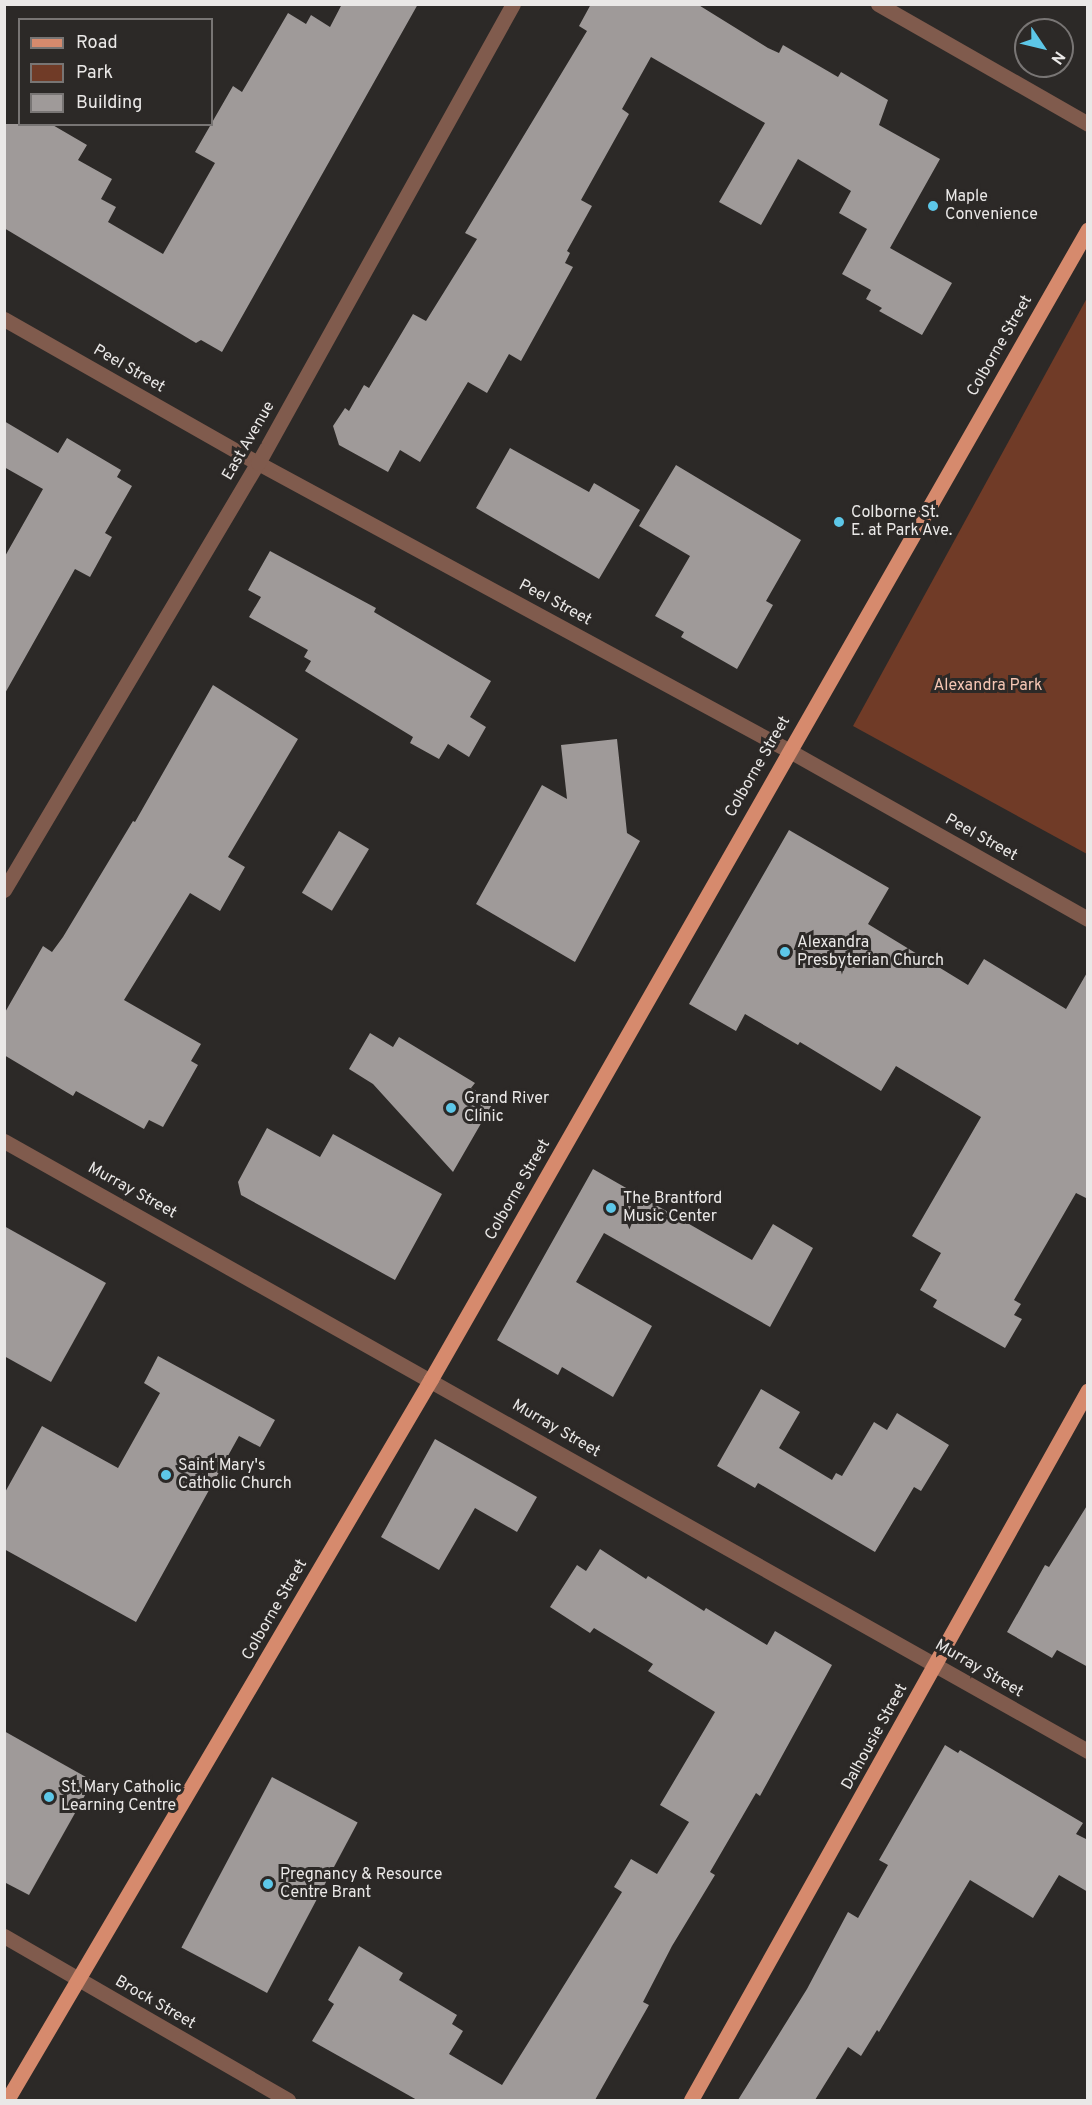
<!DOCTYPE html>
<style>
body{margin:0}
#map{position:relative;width:1092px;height:2105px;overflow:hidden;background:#2c2927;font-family:Overpass,sans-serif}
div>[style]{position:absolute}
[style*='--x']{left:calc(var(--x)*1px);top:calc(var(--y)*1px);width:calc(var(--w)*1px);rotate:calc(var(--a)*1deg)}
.green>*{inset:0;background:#703b27}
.building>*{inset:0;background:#9f9a99;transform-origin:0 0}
.minor>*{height:15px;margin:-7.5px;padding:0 7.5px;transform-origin:7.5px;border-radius:7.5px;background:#805b4d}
.major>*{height:15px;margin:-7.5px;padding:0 7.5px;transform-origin:7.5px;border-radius:7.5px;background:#d68a6d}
.dots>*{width:16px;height:16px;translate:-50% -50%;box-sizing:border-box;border:3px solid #2c2927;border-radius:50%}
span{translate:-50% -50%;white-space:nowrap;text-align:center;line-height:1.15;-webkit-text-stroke:6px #2c2927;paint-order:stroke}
.poi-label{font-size:16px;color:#eae8e7}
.left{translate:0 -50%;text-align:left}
.street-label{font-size:16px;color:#eae8e7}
.park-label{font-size:16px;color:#f5c6b4}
.frame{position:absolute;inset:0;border:6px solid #eae8e7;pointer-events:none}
.legend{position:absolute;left:18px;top:18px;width:195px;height:108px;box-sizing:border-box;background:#2c2927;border:2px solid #787574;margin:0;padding:8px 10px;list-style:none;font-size:18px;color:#eae8e7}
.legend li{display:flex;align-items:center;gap:12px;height:30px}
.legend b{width:30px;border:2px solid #787574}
.north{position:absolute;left:1014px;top:18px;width:60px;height:60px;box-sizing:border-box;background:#2c2927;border:2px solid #787574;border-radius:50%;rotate:125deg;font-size:16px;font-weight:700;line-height:24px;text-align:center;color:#eae8e7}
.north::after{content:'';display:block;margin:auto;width:21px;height:27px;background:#5dc7e8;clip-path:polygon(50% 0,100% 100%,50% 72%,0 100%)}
</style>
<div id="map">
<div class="green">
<i style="clip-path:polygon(1087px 298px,1087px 854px,853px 726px)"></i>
</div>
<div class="building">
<i style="clip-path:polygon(342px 4px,418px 4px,222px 352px,201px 340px,196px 343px,4px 228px,4px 124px,51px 124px,87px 145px,78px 160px,112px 179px,101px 199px,116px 207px,108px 222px,163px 254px,215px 163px,195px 152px,233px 86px,242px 92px,288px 13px,306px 24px,311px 15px,330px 27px)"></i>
<i style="clip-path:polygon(591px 4px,697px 4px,768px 48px,779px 53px,783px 45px,838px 77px,841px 72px,888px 100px,879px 125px,940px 159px,890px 248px,952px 283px,922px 335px,879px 311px,882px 308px,866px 299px,871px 290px,842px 274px,867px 229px,839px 213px,851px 191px,798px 159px,761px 225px,719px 202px,765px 123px,651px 57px,622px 109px,629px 114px,581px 200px,592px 206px,567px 251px,570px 253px,565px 263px,573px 267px,521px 361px,509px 354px,487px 393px,468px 382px,420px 462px,400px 450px,388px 472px,339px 445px,333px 426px,345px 408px,349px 411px,364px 385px,369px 388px,413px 314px,426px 321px,477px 239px,465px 233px,587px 31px,579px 26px)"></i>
<i style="clip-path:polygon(4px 421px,58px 453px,67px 438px,121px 470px,117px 477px,132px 486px,105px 533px,112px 537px,90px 577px,75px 569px,4px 695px,4px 558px,43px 489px,4px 467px)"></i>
<i style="clip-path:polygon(510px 448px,589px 492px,594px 483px,640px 510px,599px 579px,476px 508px)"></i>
<i style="clip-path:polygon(676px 465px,801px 540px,766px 601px,773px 605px,737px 669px,681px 637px,684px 632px,655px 616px,690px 556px,639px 526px)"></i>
<i style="clip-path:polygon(270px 551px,376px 608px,374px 612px,491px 681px,470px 717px,486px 727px,469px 757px,448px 744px,439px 759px,410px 743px,413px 737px,305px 671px,311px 661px,304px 657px,308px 650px,249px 617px,261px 597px,248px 590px)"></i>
<i style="clip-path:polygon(213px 685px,298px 739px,228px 857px,245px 867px,220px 911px,190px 893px,124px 1000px,201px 1044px,191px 1061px,198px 1065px,163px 1127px,149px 1120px,144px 1129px,76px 1091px,73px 1096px,4px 1055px,4px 1014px,43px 946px,52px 952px,63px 937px,133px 821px,135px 822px)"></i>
<i style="clip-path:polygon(617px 739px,627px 833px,640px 841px,575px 962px,476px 904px,542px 785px,567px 799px,561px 745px)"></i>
<i style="clip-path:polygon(789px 830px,889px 888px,868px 924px,968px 985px,984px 959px,1066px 1009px,1088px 971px,1088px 1199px,1076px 1193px,1014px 1300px,1021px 1304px,1014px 1315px,1022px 1319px,1005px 1348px,933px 1307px,937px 1300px,920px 1290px,941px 1253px,912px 1236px,981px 1117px,896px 1066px,881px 1091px,800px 1042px,798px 1045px,745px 1014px,736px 1031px,689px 1004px)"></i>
<i style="left:339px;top:831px;width:35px;height:72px;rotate:31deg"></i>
<i style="clip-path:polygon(370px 1033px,393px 1047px,399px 1037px,475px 1083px,471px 1088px,494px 1101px,453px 1172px,373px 1084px,349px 1069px)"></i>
<i style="clip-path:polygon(267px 1128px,320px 1157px,333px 1134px,442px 1194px,395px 1280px,241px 1195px,238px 1182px)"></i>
<i style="clip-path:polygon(593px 1169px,752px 1260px,773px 1224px,813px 1248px,770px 1327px,604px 1233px,576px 1282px,652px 1326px,613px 1397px,562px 1367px,558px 1375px,497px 1340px)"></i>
<i style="clip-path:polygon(4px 1226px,106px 1283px,51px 1382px,4px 1356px)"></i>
<i style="clip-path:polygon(158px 1356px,275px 1420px,260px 1447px,239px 1436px,136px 1622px,4px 1549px,4px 1494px,42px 1426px,118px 1468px,160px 1393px,144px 1383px)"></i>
<i style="clip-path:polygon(761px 1389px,800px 1412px,779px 1448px,832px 1480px,836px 1473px,842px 1476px,874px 1422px,887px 1430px,897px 1413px,949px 1445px,921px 1491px,914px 1487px,875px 1552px,758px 1483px,755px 1488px,717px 1466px)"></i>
<i style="clip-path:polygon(435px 1439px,537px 1497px,517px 1532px,475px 1508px,439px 1570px,381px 1537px)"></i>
<i style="clip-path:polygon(1088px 1504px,1088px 1667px,1057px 1650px,1052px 1658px,1007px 1632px,1045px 1565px,1049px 1567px)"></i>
<i style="clip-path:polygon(600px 1549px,646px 1579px,648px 1576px,704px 1611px,706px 1608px,767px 1645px,775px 1631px,832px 1665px,760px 1796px,756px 1793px,710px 1872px,715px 1875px,672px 1946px,643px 2002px,649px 2005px,595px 2100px,417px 2100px,312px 2041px,334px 2004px,328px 2000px,359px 1946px,403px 1973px,399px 1980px,457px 2015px,452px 2024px,463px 2031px,449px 2054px,502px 2085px,622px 1892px,614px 1887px,631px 1859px,657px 1874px,689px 1822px,660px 1805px,715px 1712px,648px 1671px,653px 1664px,594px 1628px,590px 1633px,550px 1607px,577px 1565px,586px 1571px)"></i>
<i style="clip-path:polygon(4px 1731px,93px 1781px,29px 1895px,4px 1882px)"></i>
<i style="clip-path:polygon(945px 1745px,958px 1753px,960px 1750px,1083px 1823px,1076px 1834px,1088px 1840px,1088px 1892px,1059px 1875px,1033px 1918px,970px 1880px,879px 2032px,877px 2030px,861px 2056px,848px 2047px,815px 2100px,738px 2100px,807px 1989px,848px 1912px,858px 1918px,888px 1865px,879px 1860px)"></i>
<i style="left:272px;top:1777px;width:97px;height:193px;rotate:28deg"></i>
</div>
<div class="minor">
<i style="--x:878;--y:4;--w:242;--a:29.7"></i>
<i style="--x:4;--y:319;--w:292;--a:29.6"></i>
<i style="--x:258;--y:463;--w:603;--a:28.44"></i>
<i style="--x:788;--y:750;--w:344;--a:29.4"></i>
<i style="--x:4;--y:890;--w:497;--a:-59.3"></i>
<i style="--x:258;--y:463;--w:525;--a:-60.95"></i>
<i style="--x:4;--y:1141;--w:1244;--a:29.37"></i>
<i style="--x:4;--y:1936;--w:328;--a:30"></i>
</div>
<div class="major">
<i style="--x:7;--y:2100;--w:836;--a:-59.54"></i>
<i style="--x:431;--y:1379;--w:1324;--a:-60.26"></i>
<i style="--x:691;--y:2100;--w:813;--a:-60.79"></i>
</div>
<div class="dots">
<i style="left:933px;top:206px;background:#5dc7e8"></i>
<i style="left:839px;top:522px;background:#5dc7e8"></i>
<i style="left:785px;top:952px;background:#5dc7e8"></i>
<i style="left:451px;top:1108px;background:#5dc7e8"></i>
<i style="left:611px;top:1208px;background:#5dc7e8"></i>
<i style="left:166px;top:1475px;background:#5dc7e8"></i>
<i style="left:49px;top:1797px;background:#5dc7e8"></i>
<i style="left:268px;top:1884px;background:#5dc7e8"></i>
</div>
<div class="poi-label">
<span class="left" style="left:945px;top:206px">Maple<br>Convenience</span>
<span class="left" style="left:851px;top:522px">Colborne St.<br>E. at Park Ave.</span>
<span class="left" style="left:797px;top:952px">Alexandra<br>Presbyterian Church</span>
<span class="left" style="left:464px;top:1108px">Grand River<br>Clinic</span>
<span class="left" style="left:623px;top:1208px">The Brantford<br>Music Center</span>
<span class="left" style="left:178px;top:1475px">Saint Mary's<br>Catholic Church</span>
<span class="left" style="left:61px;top:1797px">St. Mary Catholic<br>Learning Centre</span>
<span class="left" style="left:280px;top:1884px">Pregnancy &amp; Resource<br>Centre Brant</span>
</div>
<div class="street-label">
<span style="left:1000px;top:346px;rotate:-60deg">Colborne Street</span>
<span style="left:129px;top:369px;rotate:30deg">Peel Street</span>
<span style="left:249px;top:441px;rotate:-60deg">East Avenue</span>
<span style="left:555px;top:603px;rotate:28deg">Peel Street</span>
<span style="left:758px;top:767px;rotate:-60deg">Colborne Street</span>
<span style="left:981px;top:838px;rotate:29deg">Peel Street</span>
<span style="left:518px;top:1190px;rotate:-60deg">Colborne Street</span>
<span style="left:132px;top:1191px;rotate:29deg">Murray Street</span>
<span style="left:556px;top:1429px;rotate:30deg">Murray Street</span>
<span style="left:275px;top:1610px;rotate:-60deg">Colborne Street</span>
<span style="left:979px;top:1669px;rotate:30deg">Murray Street</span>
<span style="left:875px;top:1737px;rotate:-61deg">Dalhousie Street</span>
<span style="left:155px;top:2003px;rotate:30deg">Brock Street</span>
</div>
<div class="park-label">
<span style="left:988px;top:686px">Alexandra Park</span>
</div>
<div class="frame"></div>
<ul class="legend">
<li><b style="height:8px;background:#d68a6d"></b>Road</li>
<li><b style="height:16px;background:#703b27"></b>Park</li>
<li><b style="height:16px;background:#9f9a99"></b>Building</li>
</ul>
<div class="north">N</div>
</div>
